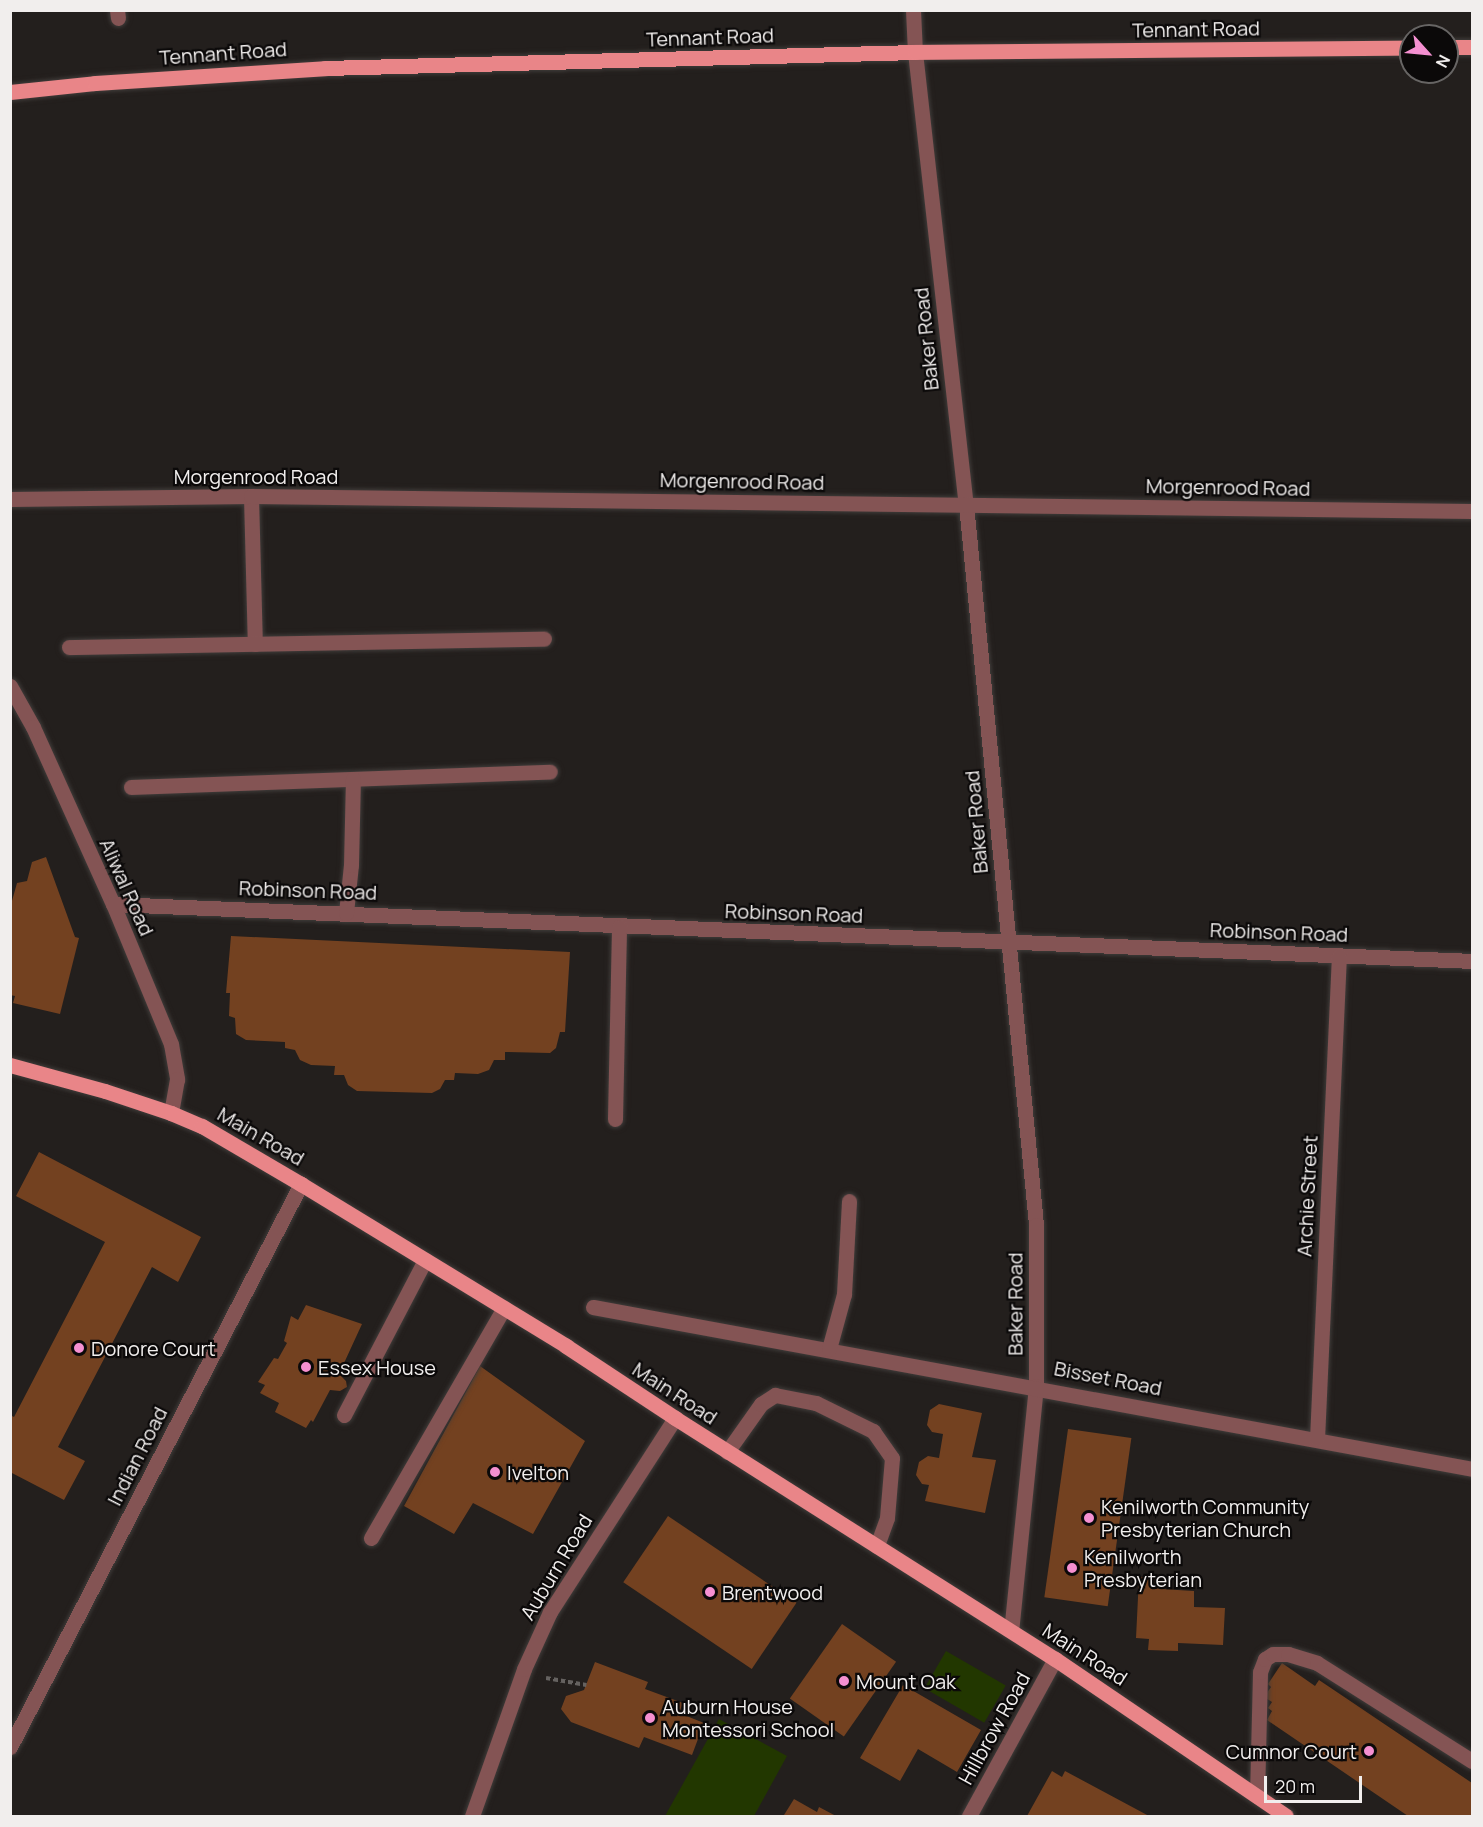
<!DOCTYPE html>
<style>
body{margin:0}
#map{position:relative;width:1483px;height:1827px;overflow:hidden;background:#231f1d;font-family:Manrope,sans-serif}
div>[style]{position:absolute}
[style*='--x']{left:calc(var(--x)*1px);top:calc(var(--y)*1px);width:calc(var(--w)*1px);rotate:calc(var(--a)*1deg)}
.green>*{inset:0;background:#223700;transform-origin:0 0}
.building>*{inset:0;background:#734120;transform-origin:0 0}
.path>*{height:4px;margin-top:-2px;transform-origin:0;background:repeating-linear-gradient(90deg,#656260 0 4.5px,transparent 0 7.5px)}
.roads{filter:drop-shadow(0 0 2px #403c3a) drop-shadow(0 0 2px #403c3a)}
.minor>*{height:15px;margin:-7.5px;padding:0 7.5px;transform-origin:7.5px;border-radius:7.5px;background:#845454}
.major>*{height:15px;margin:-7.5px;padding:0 7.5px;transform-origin:7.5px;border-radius:7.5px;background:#e98588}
.dots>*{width:16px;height:16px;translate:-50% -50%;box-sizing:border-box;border:3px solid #0b0909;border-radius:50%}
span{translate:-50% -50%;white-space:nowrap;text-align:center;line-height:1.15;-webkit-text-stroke:4.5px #0b0909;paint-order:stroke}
.street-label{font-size:20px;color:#f1eeed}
.poi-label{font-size:20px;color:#f1eeed}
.left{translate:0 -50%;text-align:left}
.right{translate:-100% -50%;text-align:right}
.frame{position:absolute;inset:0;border:12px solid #f1eeed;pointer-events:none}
.north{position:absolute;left:1399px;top:24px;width:60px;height:60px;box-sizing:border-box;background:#0b0909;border:2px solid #676564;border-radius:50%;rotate:117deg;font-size:16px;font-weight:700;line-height:24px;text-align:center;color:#f1eeed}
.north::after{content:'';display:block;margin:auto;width:21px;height:27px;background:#f590d1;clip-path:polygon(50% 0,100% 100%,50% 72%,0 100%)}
.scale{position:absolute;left:1264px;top:1776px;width:98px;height:27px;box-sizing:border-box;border:3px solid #f1eeed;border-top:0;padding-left:8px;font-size:18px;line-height:21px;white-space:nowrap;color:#f1eeed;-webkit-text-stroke:4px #0b0909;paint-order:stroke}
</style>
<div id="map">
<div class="green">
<i style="left:946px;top:1651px;width:69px;height:43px;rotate:30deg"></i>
<i style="clip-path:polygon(719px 1719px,787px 1756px,754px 1816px,665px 1816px)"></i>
</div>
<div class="building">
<i style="clip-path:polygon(46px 857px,75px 937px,79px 938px,60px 1014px,13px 1003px,15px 996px,10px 995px,10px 908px,17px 883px,27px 881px,32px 862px)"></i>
<i style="clip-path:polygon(231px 936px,570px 952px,565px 1032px,560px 1032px,556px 1048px,550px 1053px,505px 1052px,505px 1060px,494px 1060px,489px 1070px,478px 1074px,455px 1073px,454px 1080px,445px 1080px,440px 1089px,432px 1093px,357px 1091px,348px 1085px,344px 1075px,334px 1075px,335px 1066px,311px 1065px,300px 1060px,295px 1050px,285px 1048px,285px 1042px,246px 1040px,236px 1034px,235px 1018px,229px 1016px,230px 993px,226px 993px)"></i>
<i style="clip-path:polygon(39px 1152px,201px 1237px,178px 1282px,152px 1267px,58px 1447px,85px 1461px,64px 1500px,10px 1472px,10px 1415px,14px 1417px,105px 1242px,16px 1196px)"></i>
<i style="clip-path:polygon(306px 1305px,362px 1324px,339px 1374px,346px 1381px,347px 1387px,340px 1391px,330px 1390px,313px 1422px,311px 1420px,306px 1428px,275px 1412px,279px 1403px,260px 1393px,265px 1385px,258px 1382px,274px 1358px,278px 1359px,287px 1343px,284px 1341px,291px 1316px,298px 1320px)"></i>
<i style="clip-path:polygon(480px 1366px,585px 1441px,533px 1534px,473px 1503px,454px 1534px,404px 1506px)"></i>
<i style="clip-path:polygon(939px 1404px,982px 1413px,972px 1457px,996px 1460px,985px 1513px,925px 1501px,929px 1485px,922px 1484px,916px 1475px,919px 1462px,928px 1456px,939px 1458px,943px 1434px,932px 1432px,927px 1425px,930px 1410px)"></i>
<i style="left:1068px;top:1429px;width:64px;height:170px;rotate:8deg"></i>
<i style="left:668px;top:1516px;width:155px;height:80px;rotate:34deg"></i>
<i style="clip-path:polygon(1139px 1577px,1161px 1578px,1161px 1589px,1194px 1591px,1194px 1607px,1225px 1608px,1223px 1645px,1178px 1643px,1178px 1651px,1148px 1650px,1149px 1639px,1136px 1638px)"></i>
<i style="left:842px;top:1624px;width:66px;height:91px;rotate:35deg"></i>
<i style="clip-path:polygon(595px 1662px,648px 1682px,645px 1689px,683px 1703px,679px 1713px,704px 1723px,692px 1755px,644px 1737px,639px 1748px,571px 1722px,561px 1709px,566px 1696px,584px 1690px)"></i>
<i style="clip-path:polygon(1282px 1663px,1315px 1686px,1319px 1680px,1472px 1783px,1472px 1816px,1408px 1816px,1267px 1720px,1272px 1711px,1268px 1708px,1272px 1702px,1264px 1697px,1271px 1687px,1268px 1684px)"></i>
<i style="clip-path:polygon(903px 1685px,981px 1730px,957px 1772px,918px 1749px,900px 1781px,860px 1758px)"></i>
<i style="clip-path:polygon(1052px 1771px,1062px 1777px,1065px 1771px,1149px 1816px,1027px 1816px)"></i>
<i style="clip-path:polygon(794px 1799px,817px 1812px,819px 1807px,836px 1816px,787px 1816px,784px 1815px)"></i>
</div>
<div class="path">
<i style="--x:546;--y:1678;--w:41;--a:9.9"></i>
</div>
<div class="roads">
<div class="minor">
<i style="--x:117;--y:10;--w:8;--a:83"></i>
<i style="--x:913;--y:10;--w:42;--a:87.3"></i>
<i style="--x:915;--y:52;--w:455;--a:83.6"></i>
<i style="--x:966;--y:504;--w:724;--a:84.45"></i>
<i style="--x:1036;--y:1225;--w:161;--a:90"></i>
<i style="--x:1036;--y:1386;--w:246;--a:95.8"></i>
<i style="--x:251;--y:496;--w:148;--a:88.5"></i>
<i style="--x:10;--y:499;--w:241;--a:-0.7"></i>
<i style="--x:251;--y:496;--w:1221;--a:0.7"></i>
<i style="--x:69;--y:647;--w:475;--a:-1"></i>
<i style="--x:10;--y:686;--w:47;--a:60.7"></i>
<i style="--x:33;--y:727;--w:194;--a:65.7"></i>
<i style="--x:113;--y:904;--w:152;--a:67.5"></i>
<i style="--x:171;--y:1044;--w:36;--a:80"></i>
<i style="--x:177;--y:1079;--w:35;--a:100"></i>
<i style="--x:131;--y:787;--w:419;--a:-2.1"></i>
<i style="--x:113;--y:904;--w:1360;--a:2.4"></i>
<i style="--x:346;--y:913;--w:48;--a:-84.1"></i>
<i style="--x:351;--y:865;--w:86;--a:-88.7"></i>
<i style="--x:615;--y:1119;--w:192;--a:-88.8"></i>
<i style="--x:593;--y:1307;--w:894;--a:10.44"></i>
<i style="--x:829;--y:1349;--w:57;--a:-74.7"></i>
<i style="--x:844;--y:1294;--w:93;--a:-86.9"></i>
<i style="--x:344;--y:1415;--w:175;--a:-62.4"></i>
<i style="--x:1317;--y:1439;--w:484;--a:-87.4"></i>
<i style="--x:727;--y:1452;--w:59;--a:-54.7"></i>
<i style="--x:761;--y:1404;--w:17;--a:-33"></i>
<i style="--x:775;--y:1395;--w:42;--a:11"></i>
<i style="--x:816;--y:1403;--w:64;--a:26.2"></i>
<i style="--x:873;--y:1431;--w:33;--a:55"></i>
<i style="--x:892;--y:1458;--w:60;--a:94.8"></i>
<i style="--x:887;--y:1518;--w:30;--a:110"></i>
<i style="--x:371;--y:1538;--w:266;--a:-60"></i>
<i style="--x:10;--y:1747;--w:634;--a:-62.67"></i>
<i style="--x:1257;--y:1796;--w:124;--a:-88.6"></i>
<i style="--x:1260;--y:1672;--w:14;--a:-69"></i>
<i style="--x:1265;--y:1659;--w:9;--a:-32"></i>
<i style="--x:1273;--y:1654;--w:15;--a:0"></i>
<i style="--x:1288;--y:1654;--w:30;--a:17"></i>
<i style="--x:1317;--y:1663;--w:183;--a:32.3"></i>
<i style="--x:472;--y:1816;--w:156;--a:-70.5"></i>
<i style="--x:524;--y:1669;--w:63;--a:-65.5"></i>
<i style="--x:550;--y:1612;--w:231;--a:-57.2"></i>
<i style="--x:969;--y:1816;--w:179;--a:-61.3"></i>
</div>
<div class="major">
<i style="--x:1447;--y:47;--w:25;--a:0"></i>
<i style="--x:10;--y:92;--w:85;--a:-6"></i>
<i style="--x:95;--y:83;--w:230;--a:-3.7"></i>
<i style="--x:325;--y:68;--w:590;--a:-1.55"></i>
<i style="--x:915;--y:52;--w:496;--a:-0.5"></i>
<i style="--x:10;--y:1065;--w:98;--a:15.3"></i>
<i style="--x:105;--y:1091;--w:70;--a:18.4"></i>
<i style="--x:171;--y:1113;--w:34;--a:23"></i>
<i style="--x:202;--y:1126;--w:115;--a:30.4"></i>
<i style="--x:301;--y:1184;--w:311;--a:31.4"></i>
<i style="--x:566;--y:1346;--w:131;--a:33.4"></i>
<i style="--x:675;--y:1418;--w:450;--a:32.4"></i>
<i style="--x:1055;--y:1659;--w:279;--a:34.2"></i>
</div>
</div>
<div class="dots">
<i style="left:79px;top:1348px;background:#f590d1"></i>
<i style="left:306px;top:1367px;background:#f590d1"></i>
<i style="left:495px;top:1472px;background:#f590d1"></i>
<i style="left:1089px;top:1518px;background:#f590d1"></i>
<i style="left:1072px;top:1568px;background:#f590d1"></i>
<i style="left:710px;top:1592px;background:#f590d1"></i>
<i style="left:844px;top:1681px;background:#f590d1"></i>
<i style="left:650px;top:1718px;background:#f590d1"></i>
<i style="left:1369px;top:1751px;background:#f590d1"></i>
</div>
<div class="street-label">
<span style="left:1196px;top:29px;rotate:-1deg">Tennant Road</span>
<span style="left:710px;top:37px;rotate:-2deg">Tennant Road</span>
<span style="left:223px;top:53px;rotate:-4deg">Tennant Road</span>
<span style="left:926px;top:339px;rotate:-96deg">Baker Road</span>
<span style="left:256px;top:476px">Morgenrood Road</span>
<span style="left:742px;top:481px;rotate:1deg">Morgenrood Road</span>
<span style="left:1228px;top:487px;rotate:1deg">Morgenrood Road</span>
<span style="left:976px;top:822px;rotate:-95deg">Baker Road</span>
<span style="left:127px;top:887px;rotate:66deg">Aliwal Road</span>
<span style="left:308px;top:890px;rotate:2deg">Robinson Road</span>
<span style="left:794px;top:913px;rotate:2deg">Robinson Road</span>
<span style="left:1279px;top:932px;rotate:2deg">Robinson Road</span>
<span style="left:261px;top:1136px;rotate:30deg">Main Road</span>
<span style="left:1307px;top:1196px;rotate:-87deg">Archie Street</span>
<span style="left:1015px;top:1304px;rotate:-90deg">Baker Road</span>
<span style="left:1108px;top:1378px;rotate:11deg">Bisset Road</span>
<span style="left:675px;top:1393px;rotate:33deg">Main Road</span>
<span style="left:137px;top:1456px;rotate:-63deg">Indian Road</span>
<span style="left:556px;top:1567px;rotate:-59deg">Auburn Road</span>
<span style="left:1085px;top:1654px;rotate:33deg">Main Road</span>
<span style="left:994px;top:1728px;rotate:-61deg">Hillbrow Road</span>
</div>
<div class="poi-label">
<span class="left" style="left:91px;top:1348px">Donore Court</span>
<span class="left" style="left:318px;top:1367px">Essex House</span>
<span class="left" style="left:507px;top:1472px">Ivelton</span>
<span class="left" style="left:1101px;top:1518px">Kenilworth Community<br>Presbyterian Church</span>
<span class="left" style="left:1084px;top:1568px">Kenilworth<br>Presbyterian</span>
<span class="left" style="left:722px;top:1592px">Brentwood</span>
<span class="left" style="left:856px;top:1681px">Mount Oak</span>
<span class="left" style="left:662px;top:1718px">Auburn House<br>Montessori School</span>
<span class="right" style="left:1357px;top:1751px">Cumnor Court</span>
</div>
<div class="frame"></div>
<div class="north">N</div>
<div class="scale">20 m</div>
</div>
